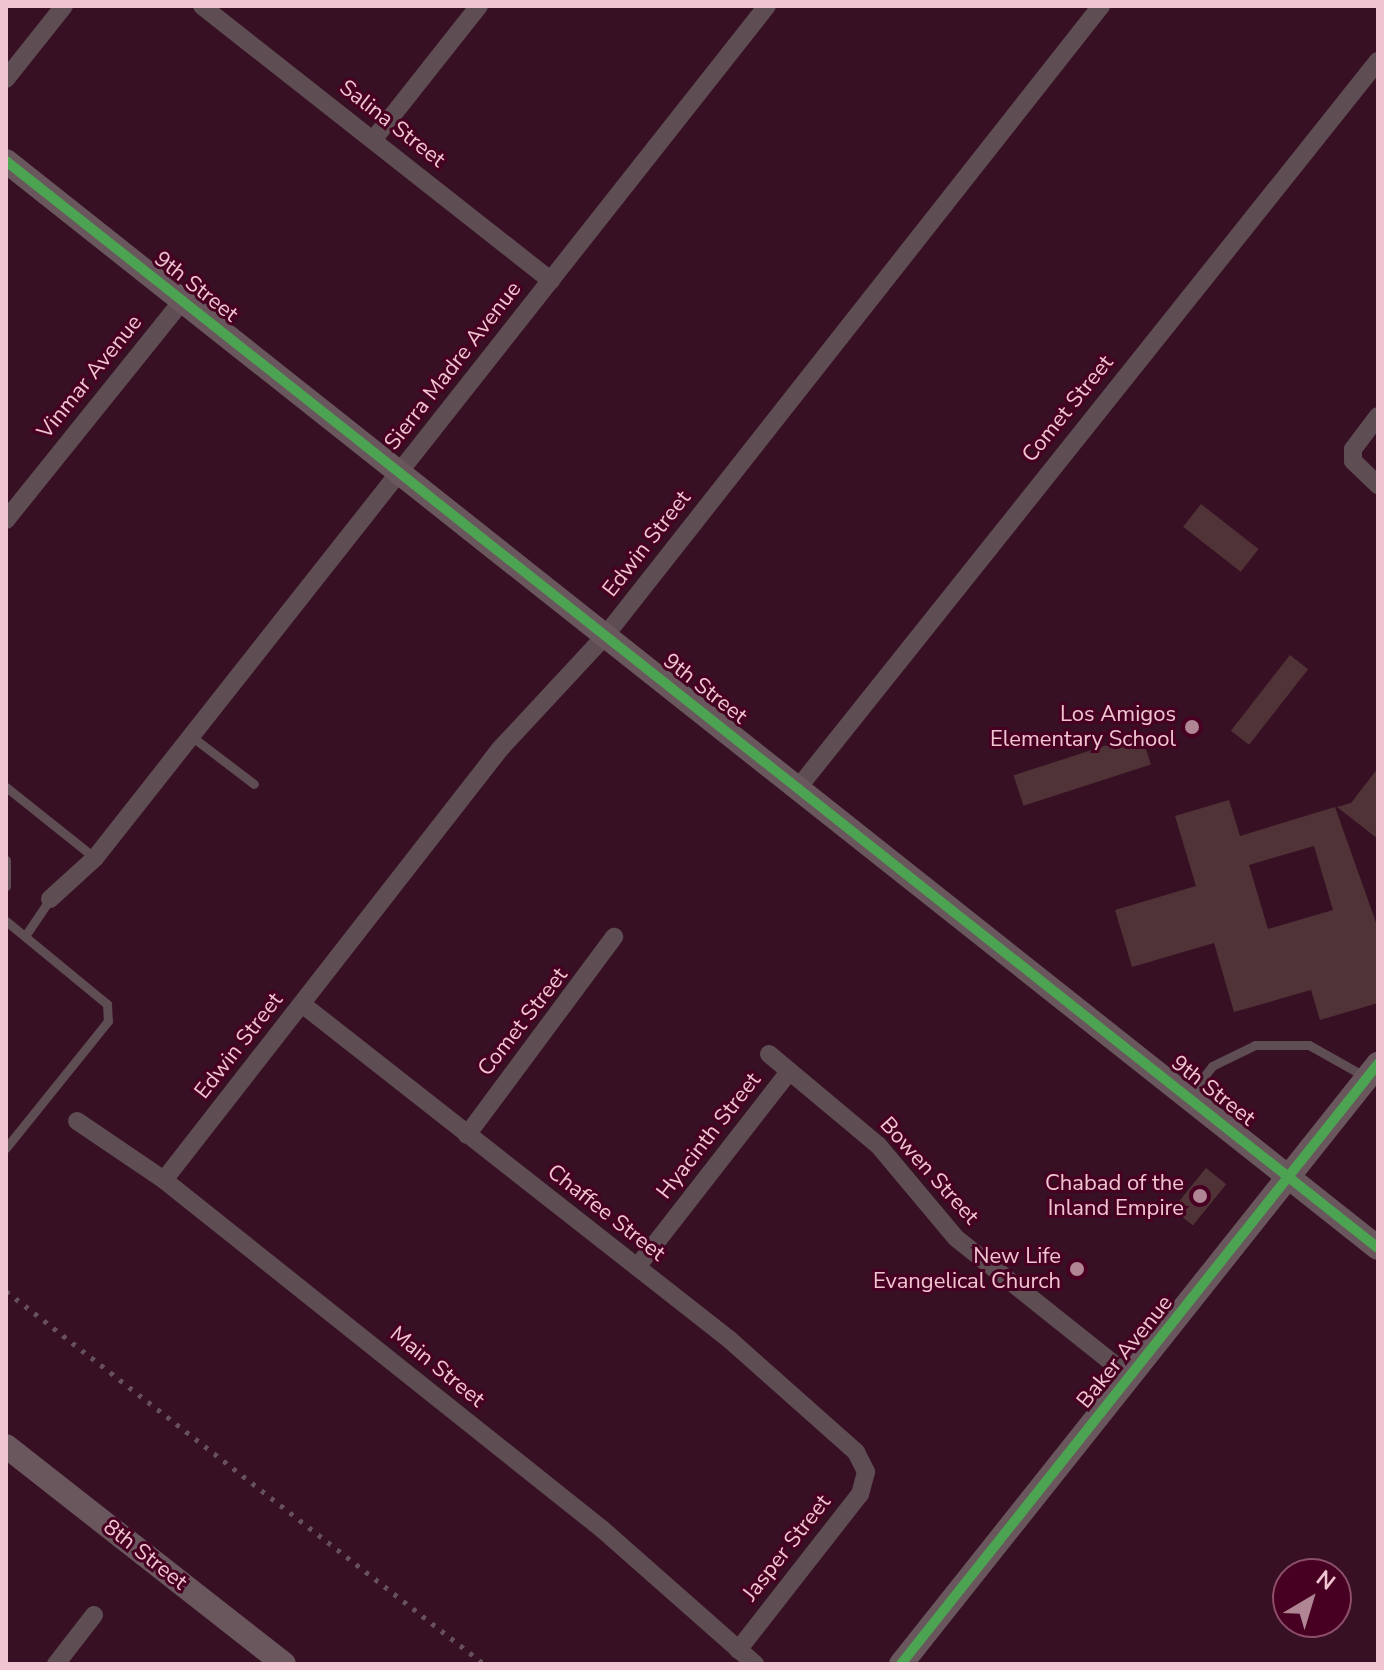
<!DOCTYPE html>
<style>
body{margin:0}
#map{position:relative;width:1384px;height:1670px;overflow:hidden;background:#381023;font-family:"Nunito Sans",sans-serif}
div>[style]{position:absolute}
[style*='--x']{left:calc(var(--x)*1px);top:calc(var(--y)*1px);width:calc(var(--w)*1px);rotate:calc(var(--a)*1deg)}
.building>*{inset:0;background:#4f3336;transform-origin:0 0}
.lane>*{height:9px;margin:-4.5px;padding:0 4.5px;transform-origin:4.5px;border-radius:4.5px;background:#5e4d53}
.street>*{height:18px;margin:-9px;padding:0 9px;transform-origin:9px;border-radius:9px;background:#5e4d53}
.secondary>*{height:24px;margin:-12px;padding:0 12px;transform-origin:12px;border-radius:12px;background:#6a575e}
.rail>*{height:5px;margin-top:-2.5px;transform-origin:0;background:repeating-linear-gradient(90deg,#665059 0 4px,transparent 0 12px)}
.cycleway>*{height:10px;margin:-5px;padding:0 5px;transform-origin:5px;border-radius:5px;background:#4ca352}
.dots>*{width:22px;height:22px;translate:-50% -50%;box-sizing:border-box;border:4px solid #480022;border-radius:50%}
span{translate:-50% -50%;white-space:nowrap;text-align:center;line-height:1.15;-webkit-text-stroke:6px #480022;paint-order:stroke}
.street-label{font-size:22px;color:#f1c4d1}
.poi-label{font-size:22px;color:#f1c4d1}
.right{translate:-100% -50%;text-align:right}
.frame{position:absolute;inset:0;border:8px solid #f1c4d1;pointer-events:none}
.north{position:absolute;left:1272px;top:1558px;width:80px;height:80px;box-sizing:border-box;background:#480022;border:2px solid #8c4e68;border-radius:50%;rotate:38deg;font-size:22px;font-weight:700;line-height:32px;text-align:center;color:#f1c4d1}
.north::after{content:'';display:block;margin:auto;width:28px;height:36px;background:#b08594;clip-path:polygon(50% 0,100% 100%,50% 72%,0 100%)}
</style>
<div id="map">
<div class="building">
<i style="left:1201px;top:504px;width:73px;height:29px;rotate:38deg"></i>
<i style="left:1290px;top:655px;width:23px;height:96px;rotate:38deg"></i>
<i style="left:1141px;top:734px;width:32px;height:134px;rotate:72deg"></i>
<i style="clip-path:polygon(1378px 768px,1378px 839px,1337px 807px,1351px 803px)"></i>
<i style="clip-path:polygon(evenodd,1229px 800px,1240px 836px,1335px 807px,1378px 928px,1378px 1003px,1320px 1020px,1311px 990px,1234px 1012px,1214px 943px,1132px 967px,1115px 910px,1196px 886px,1175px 816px,1229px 800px,1314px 846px,1333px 910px,1268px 929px,1249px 865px,1314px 846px)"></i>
<i style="left:1206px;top:1168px;width:26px;height:53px;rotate:39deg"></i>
</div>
<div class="lane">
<i style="--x:191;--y:736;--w:79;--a:37.3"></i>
<i style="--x:6;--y:787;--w:114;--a:38.6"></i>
<i style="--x:6;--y:860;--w:26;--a:90"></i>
<i style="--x:6;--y:921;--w:131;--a:39.4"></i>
<i style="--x:107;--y:1004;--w:17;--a:87"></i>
<i style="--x:108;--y:1021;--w:163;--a:128.8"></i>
<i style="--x:25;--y:936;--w:45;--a:-56"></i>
<i style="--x:1188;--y:1097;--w:39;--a:-52"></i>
<i style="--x:1212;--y:1066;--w:48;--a:-26"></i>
<i style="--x:1255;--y:1045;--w:54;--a:0"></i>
<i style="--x:1309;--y:1045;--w:63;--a:29.4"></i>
</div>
<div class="street">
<i style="--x:202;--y:6;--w:444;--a:38.2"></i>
<i style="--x:6;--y:79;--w:93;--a:-51.5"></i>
<i style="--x:373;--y:140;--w:171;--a:-51.7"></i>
<i style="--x:1378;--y:416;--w:41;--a:127.1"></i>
<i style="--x:1353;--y:449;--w:12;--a:90"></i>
<i style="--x:1353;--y:461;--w:35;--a:44"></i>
<i style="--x:6;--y:520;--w:281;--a:-51.2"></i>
<i style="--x:798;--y:788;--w:930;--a:-51.42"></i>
<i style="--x:50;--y:899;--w:61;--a:-42.3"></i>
<i style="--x:95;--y:858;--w:1085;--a:-51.74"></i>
<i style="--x:302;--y:1004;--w:544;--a:38.13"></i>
<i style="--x:730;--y:1340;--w:169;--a:41.6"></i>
<i style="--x:856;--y:1452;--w:22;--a:63"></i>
<i style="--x:866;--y:1472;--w:23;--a:105"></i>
<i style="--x:860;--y:1494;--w:198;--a:128"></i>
<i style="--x:769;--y:1054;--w:142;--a:39.9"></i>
<i style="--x:878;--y:1145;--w:121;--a:50"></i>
<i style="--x:956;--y:1238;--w:223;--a:38.6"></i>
<i style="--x:77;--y:1121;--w:105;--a:34.1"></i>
<i style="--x:164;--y:1180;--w:560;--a:38.55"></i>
<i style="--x:602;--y:1529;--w:204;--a:41.4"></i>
<i style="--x:467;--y:1135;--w:247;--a:-53.4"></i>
<i style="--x:164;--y:1180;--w:546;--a:-52.06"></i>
<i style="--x:500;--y:749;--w:154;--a:-47.1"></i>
<i style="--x:605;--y:636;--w:802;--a:-51.79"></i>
<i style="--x:637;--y:1267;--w:246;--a:-52.1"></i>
<i style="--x:56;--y:1664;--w:62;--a:-52.2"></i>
</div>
<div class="secondary">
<i style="--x:6;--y:161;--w:1750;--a:38.39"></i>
<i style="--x:6;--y:1446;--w:353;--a:38.1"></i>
<i style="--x:901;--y:1664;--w:767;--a:-51.52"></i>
</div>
<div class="rail">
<i style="--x:6;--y:1291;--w:606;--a:37.97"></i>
</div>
<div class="cycleway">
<i style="--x:6;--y:161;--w:1750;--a:38.39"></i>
<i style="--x:901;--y:1664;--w:767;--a:-51.52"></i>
</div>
<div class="dots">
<i style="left:1192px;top:727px;background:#b08594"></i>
<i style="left:1200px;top:1196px;background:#b08594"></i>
<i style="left:1077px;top:1269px;background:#b08594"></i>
</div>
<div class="street-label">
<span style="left:392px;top:124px;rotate:38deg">Salina Street</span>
<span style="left:196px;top:287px;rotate:38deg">9th Street</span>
<span style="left:453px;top:366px;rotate:-52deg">Sierra Madre Avenue</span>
<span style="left:90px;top:377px;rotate:-51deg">Vinmar Avenue</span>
<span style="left:1068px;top:409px;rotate:-51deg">Comet Street</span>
<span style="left:647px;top:544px;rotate:-52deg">Edwin Street</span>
<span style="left:705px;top:689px;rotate:38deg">9th Street</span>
<span style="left:523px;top:1022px;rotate:-52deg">Comet Street</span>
<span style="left:239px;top:1046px;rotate:-52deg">Edwin Street</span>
<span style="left:1213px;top:1091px;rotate:38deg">9th Street</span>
<span style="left:709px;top:1136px;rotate:-52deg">Hyacinth Street</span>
<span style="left:929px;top:1171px;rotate:48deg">Bowen Street</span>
<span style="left:606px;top:1213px;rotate:38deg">Chaffee Street</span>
<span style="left:1125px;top:1352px;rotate:-51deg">Baker Avenue</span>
<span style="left:437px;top:1367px;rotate:39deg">Main Street</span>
<span style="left:787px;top:1548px;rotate:-52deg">Jasper Street</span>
<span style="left:145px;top:1555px;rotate:38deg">8th Street</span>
</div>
<div class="poi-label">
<span class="right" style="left:1176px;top:727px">Los Amigos<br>Elementary School</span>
<span class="right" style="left:1184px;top:1196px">Chabad of the<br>Inland Empire</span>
<span class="right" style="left:1061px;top:1269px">New Life<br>Evangelical Church</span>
</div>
<div class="frame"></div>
<div class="north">N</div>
</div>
